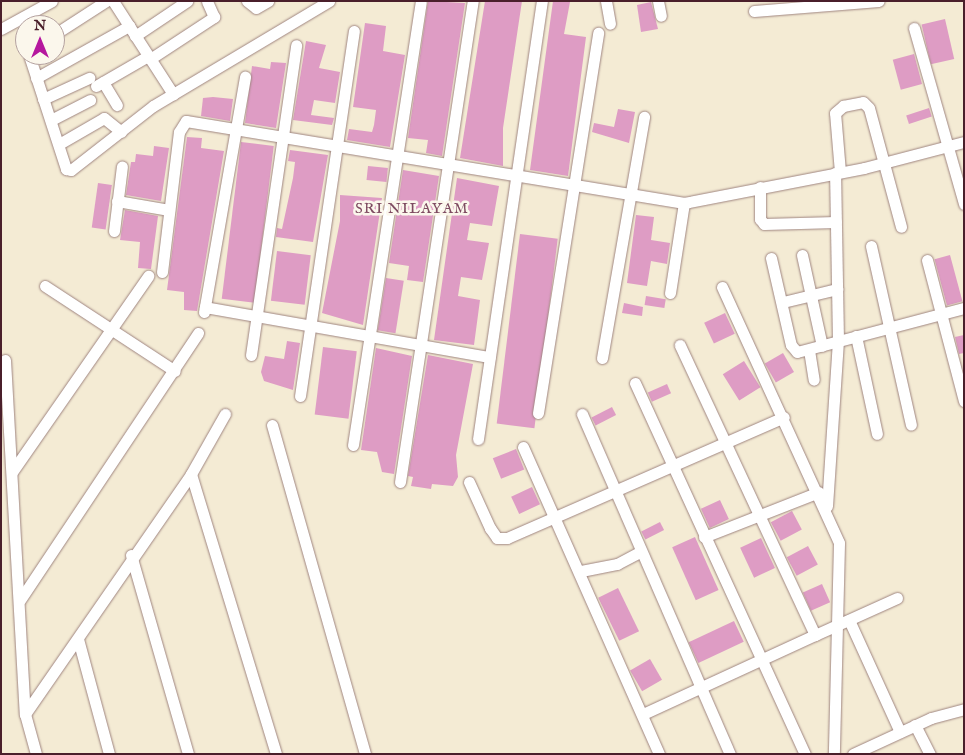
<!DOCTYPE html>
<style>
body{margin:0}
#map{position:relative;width:965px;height:755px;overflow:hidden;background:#f4ebd4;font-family:"IM FELL English",serif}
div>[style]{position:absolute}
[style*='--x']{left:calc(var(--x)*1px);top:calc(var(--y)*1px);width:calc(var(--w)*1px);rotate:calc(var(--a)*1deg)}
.building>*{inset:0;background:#de9cc4;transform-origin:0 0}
.roads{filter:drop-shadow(0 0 1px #9f8580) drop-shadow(0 0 1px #9f8580)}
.street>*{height:11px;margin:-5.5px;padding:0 5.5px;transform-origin:5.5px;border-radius:5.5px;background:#fff}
span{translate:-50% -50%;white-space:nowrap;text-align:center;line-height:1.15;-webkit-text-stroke:5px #fbf7ec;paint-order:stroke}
.neighbourhood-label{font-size:15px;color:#7e4b61;letter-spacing:1px}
.frame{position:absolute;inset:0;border:2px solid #4a1f2b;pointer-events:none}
.north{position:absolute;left:15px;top:15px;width:50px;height:50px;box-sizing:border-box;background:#fbf7ec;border:1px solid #b4a19f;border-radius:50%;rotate:0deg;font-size:14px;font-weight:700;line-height:20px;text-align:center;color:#4a1f2b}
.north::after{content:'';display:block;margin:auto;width:18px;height:22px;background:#b5179e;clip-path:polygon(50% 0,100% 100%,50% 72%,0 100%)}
</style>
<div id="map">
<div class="building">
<i style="clip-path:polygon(428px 1px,465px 3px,442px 156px,426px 153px,428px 140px,408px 138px)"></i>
<i style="clip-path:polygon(485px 1px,522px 1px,503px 128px,503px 166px,460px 158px)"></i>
<i style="clip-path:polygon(553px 1px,570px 2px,564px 34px,586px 37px,568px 176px,530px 170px)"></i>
<i style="clip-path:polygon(651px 2px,658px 29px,641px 32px,637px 5px)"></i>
<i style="left:945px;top:19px;width:41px;height:24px;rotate:77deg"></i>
<i style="clip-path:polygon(365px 23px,386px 26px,383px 51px,405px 55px,390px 147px,347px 140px,349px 129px,372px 132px,374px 125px,376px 110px,353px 107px)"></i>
<i style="clip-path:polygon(306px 41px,326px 45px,319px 68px,340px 72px,335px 103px,314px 100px,311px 115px,334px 118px,332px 125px,293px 120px)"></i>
<i style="left:914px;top:54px;width:31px;height:22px;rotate:75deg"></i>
<i style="clip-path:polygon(271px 62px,286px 63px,276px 128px,245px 123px,252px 66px,270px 69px)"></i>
<i style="clip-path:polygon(213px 97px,233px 99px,230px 121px,201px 116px,203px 98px)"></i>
<i style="left:929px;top:108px;width:9px;height:24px;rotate:72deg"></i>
<i style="clip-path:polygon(618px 109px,635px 112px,629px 143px,592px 132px,594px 123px,614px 127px)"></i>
<i style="clip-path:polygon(187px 137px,202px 138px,201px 148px,224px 151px,197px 311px,184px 310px,184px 292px,167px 290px)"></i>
<i style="left:241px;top:142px;width:33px;height:158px;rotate:7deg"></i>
<i style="clip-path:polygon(154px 146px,169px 148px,161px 201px,126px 195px,131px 162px,135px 162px,136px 154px,153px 156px)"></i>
<i style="clip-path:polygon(290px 150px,328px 155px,313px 242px,276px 237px,277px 228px,282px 229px,293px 178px,295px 162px,288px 161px)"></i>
<i style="left:368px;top:166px;width:20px;height:14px;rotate:6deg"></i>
<i style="clip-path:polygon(403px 170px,439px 176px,423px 282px,407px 280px,409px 266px,389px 263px)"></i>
<i style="clip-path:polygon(457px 178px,499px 186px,492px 226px,470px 223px,467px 240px,489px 243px,482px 280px,461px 277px,458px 296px,480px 300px,474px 345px,434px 340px)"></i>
<i style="left:98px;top:183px;width:14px;height:45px;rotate:8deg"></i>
<i style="clip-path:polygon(340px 195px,382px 198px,363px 325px,322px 313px,340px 221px)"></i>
<i style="clip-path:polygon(125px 210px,158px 216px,151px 269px,138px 268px,140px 242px,120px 240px)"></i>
<i style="clip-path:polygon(636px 215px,654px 217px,651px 240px,670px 243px,667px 264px,651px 261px,647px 286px,627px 283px)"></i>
<i style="left:520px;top:234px;width:38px;height:191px;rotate:7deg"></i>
<i style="left:277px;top:251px;width:34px;height:50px;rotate:7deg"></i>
<i style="left:950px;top:255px;width:48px;height:16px;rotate:75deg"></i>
<i style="left:386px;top:278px;width:18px;height:53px;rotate:9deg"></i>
<i style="left:646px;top:296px;width:20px;height:9px;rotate:9deg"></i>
<i style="clip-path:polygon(624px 303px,643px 307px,642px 316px,622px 313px)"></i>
<i style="left:725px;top:313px;width:23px;height:23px;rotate:65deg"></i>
<i style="clip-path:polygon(964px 335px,964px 353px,959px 354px,955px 337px)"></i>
<i style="clip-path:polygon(287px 341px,300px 343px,293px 390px,264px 381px,261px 372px,265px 356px,284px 359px)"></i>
<i style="left:323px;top:347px;width:34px;height:68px;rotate:7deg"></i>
<i style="clip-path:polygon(376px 348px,412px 356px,394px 474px,382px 472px,377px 452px,361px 450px)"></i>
<i style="left:783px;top:353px;width:22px;height:21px;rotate:60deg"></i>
<i style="clip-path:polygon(428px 355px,473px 364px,456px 455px,458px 477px,453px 486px,432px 484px,431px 489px,411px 486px,413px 477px,408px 476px)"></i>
<i style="left:744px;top:361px;width:31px;height:25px;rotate:58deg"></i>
<i style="left:667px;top:384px;width:10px;height:21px;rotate:66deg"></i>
<i style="left:612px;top:407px;width:9px;height:23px;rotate:63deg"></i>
<i style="left:516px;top:449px;width:22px;height:25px;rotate:68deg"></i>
<i style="left:532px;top:487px;width:19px;height:23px;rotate:65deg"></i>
<i style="left:720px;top:500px;width:21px;height:21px;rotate:65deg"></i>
<i style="left:792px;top:511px;width:21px;height:24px;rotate:62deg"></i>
<i style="left:660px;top:522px;width:9px;height:21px;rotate:63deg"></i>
<i style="left:695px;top:537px;width:58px;height:25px;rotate:66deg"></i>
<i style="left:761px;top:538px;width:33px;height:23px;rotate:65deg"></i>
<i style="left:808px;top:546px;width:21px;height:24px;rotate:62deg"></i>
<i style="left:822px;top:584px;width:20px;height:21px;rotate:66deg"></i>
<i style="left:618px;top:588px;width:48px;height:22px;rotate:64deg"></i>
<i style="left:734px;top:621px;width:23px;height:50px;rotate:65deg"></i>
<i style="left:650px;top:659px;width:24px;height:23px;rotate:60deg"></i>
</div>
<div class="roads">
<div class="street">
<i style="--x:113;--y:1;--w:111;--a:57.2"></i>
<i style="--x:247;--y:1;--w:11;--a:38"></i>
<i style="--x:256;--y:8;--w:14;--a:-30"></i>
<i style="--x:606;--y:1;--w:23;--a:80"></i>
<i style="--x:658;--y:1;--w:15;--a:79"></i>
<i style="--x:754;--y:11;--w:125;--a:-4.6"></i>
<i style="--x:914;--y:28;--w:183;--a:74.1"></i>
<i style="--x:1;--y:29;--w:58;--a:-28.8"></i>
<i style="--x:55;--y:34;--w:61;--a:-32.9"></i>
<i style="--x:135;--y:36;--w:63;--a:-33.9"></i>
<i style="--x:29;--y:55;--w:120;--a:72"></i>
<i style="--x:66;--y:169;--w:5;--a:11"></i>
<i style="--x:71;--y:170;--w:104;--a:-38"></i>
<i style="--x:153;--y:106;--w:205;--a:-30.8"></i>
<i style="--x:150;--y:59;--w:77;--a:-33.3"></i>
<i style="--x:214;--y:17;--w:17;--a:-114"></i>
<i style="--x:36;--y:78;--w:107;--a:-29.2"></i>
<i style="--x:103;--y:82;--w:27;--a:59"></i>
<i style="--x:96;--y:86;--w:60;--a:-30"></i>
<i style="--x:43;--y:99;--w:51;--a:-24.5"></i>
<i style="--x:51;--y:120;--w:44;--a:-27.1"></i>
<i style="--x:59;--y:144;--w:52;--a:-30"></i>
<i style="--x:104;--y:118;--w:22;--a:39"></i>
<i style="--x:840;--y:172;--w:59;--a:-94.8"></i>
<i style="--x:835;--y:113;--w:11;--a:-41"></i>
<i style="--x:843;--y:106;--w:20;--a:-11"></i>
<i style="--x:863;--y:102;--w:8;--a:45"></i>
<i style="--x:869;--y:108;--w:123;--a:74.9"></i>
<i style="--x:760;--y:187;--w:32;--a:90"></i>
<i style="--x:760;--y:219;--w:6;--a:51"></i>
<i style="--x:764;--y:224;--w:72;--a:-1.6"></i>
<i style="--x:117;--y:201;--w:53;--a:9.8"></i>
<i style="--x:114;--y:231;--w:65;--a:-83"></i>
<i style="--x:871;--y:246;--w:183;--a:77.4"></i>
<i style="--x:802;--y:255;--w:93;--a:77.6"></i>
<i style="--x:771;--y:258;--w:89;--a:77.1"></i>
<i style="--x:791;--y:345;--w:9;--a:49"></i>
<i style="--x:797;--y:352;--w:173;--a:-14.8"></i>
<i style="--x:927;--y:260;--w:146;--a:75.3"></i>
<i style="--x:162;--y:272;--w:141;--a:-83.1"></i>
<i style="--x:179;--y:132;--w:13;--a:-58"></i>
<i style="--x:186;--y:121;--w:505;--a:9.35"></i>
<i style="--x:684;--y:203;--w:183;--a:-11"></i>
<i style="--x:864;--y:168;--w:103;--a:-14.6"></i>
<i style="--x:45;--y:286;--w:155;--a:33.2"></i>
<i style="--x:722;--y:287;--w:281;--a:65.4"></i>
<i style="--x:839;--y:543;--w:211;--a:91.4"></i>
<i style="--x:670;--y:293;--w:91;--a:-81.2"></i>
<i style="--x:783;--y:302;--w:56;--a:-13.5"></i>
<i style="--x:205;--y:307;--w:289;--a:10"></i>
<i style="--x:204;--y:312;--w:239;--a:-80.1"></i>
<i style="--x:856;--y:336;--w:100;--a:77.9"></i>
<i style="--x:809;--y:350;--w:30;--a:81"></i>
<i style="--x:251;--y:355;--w:313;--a:-81.7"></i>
<i style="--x:602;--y:358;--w:245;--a:-80.1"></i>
<i style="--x:5;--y:360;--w:355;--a:86.8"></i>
<i style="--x:25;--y:714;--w:41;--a:74.6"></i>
<i style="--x:635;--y:383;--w:408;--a:65.4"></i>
<i style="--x:300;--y:396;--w:369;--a:-81.6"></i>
<i style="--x:538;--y:413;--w:385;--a:-81"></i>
<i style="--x:582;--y:414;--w:371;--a:66.5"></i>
<i style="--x:272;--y:425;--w:342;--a:74.2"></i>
<i style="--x:478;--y:439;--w:443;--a:-81.7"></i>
<i style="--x:353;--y:445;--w:448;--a:-81.3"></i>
<i style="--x:523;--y:447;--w:336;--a:66.1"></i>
<i style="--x:12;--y:472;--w:239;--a:-55.2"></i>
<i style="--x:191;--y:474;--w:293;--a:73.1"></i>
<i style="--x:400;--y:482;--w:487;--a:-81.4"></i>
<i style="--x:469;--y:482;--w:51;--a:65.5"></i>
<i style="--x:490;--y:528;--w:12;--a:55"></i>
<i style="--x:497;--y:538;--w:10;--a:0"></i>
<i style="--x:507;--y:538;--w:302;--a:-23.6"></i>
<i style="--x:827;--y:506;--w:165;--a:-86.2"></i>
<i style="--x:838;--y:341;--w:168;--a:-91"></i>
<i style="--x:704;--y:537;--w:123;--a:-21.4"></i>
<i style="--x:131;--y:555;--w:207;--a:74"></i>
<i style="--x:581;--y:571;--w:37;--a:-11"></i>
<i style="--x:617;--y:564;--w:26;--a:-28"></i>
<i style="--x:20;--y:600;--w:321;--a:-56.3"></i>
<i style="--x:849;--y:620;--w:123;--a:65.5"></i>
<i style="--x:815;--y:635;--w:90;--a:-24.3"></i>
<i style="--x:78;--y:639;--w:119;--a:74.9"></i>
<i style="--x:25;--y:714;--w:292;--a:-55.3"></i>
<i style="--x:191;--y:474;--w:69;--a:-60.5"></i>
<i style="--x:643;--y:714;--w:189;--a:-24.7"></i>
<i style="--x:815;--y:635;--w:320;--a:-115"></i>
<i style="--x:915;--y:725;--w:33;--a:63"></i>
<i style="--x:853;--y:754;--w:86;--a:-24.8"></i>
<i style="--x:931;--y:718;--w:34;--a:-15"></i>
</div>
</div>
<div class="neighbourhood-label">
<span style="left:412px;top:209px">SRI NILAYAM</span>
</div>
<div class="frame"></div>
<div class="north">N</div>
</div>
